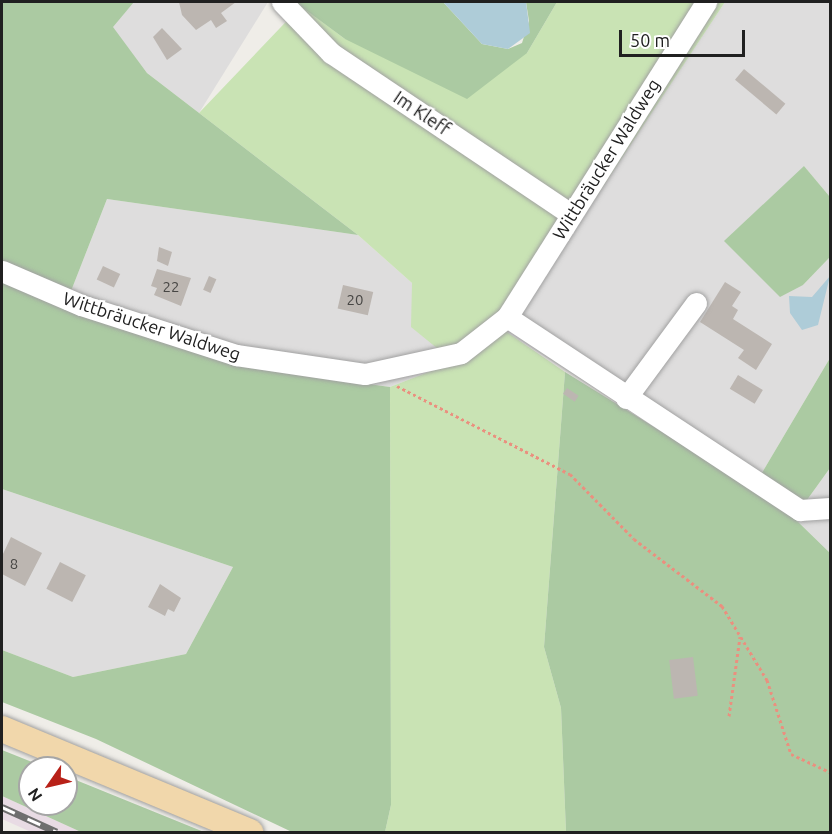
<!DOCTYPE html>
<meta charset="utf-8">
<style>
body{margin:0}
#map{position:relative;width:832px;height:834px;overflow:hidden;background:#efede8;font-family:Ubuntu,sans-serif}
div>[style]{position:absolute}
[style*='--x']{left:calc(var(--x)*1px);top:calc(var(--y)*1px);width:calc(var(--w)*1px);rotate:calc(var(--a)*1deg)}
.residential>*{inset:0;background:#dedddd}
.industrial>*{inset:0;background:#e8dbe4}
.grass>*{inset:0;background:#c9e3b4}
.forest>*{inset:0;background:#abcaa2}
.water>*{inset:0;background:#aeccd8}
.building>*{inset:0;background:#bcb6b1;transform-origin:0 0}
.path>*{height:3px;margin-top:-1.5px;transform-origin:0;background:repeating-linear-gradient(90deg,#ea907f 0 3px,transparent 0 6px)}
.roads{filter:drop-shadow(0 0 2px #a1a1a1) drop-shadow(0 0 2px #a1a1a1)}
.minor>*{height:21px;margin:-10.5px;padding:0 10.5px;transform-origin:10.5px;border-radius:10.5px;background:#fff}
.major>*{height:26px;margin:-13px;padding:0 13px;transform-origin:13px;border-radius:13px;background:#f1d7ab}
.rail>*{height:7px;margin-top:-3.5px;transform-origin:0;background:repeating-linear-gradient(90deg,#fff 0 14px,#6e6e6e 0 28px);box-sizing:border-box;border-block:2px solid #6e6e6e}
span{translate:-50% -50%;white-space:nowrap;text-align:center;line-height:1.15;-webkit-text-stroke:4.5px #fff;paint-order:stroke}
.number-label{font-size:15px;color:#474644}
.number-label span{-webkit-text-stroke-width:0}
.street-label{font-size:18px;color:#202020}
.frame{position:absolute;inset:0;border:3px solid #202020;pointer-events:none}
.north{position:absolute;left:18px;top:756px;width:60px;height:60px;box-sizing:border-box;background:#fff;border:2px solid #a6a6a6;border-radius:50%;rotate:236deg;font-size:16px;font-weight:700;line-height:24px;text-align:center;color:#202020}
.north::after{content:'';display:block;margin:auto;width:21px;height:27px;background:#b82118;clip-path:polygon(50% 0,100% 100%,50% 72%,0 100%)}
.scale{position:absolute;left:619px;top:30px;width:126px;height:27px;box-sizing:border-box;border:3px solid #202020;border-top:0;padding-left:8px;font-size:18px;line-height:21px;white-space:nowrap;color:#202020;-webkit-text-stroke:4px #fff;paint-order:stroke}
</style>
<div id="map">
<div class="residential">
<i style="clip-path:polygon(134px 2px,268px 2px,199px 113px,147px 73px,112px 27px)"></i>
<i style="clip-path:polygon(725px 2px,830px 2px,830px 197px,804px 166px,803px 285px,830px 257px,830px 358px,753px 488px,506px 332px)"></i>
<i style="clip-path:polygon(107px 199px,358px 235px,412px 283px,454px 362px,390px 387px,232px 365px,64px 309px)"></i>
<i style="clip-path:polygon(830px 468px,830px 553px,794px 518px)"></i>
<i style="clip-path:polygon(2px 489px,233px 567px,186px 654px,73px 677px,2px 650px)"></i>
</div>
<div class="industrial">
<i style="clip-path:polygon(2px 796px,81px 832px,31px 832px,2px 819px)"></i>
</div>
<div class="grass">
<i style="clip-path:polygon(557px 2px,725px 2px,507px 332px,565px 372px,544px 647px,561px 708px,566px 832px,385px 832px,391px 805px,390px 387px,454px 362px,411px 327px,412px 283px,358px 235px,199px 113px,301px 6px,345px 39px,527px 53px)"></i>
</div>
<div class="forest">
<i style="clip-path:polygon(2px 2px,134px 2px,113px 27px,147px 73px,358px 235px,107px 199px,64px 309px,232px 365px,390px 387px,391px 805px,385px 832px,292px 832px,96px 739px,2px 702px,2px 650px,73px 677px,186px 654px,233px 567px,2px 489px)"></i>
<i style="clip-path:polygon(295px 2px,443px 2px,482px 44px,508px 49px,522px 43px,529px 21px,526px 2px,557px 2px,527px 53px,467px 99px,345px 39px)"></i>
<i style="clip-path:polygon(804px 166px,830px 197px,830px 257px,803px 285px,780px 297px,724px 241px)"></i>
<i style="clip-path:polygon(830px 358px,830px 468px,794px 518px,830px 553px,830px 832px,566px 832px,561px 708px,544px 647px,565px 372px,753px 488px)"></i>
<i style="clip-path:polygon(2px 750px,47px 768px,30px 768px,30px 804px,66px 804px,66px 776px,204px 832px,81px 832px,2px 796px)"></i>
</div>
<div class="water">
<i style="clip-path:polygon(443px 2px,526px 2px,530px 33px,508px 49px,482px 44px)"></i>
<i style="clip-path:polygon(830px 276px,818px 325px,802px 330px,790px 313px,789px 296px,812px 297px)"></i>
</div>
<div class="building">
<i style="clip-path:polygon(179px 2px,236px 2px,221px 13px,227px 21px,216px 28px,211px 20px,196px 30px,182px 15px)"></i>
<i style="clip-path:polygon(162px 28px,182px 49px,167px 60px,153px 37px)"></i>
<i style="left:744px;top:69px;width:54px;height:14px;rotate:40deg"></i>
<i style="clip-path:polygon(159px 247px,172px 252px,168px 266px,157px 261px)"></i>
<i style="left:103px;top:266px;width:19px;height:15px;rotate:25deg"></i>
<i style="clip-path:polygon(157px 269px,191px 278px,181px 306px,154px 295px,157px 288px,151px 286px)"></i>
<i style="left:209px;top:276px;width:8px;height:15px;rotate:23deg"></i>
<i style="clip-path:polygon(725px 282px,741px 292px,732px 306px,738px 310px,733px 319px,772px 344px,756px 370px,738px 358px,744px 350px,700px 322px)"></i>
<i style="left:343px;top:285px;width:31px;height:24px;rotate:13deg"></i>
<i style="left:738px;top:375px;width:29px;height:16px;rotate:31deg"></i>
<i style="left:567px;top:388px;width:14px;height:7px;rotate:34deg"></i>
<i style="clip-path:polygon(11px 537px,42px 553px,25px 586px,2px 574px,2px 556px)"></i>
<i style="left:60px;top:562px;width:29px;height:30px;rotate:27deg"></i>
<i style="clip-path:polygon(160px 584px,181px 598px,174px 612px,168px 609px,165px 616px,148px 607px)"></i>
<i style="left:693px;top:657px;width:39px;height:24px;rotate:83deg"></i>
</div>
<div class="path">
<i style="--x:397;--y:386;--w:194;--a:27"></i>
<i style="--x:570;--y:474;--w:91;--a:45.4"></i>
<i style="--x:634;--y:539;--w:111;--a:37.3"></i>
<i style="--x:722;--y:606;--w:87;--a:58.7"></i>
<i style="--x:767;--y:680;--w:78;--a:72"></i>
<i style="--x:791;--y:754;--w:43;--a:24.8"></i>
<i style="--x:729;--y:716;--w:80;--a:-82.1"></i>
</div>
<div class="roads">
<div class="minor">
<i style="--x:282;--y:2;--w:71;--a:46.1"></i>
<i style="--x:331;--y:53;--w:289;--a:33.9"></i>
<i style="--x:2;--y:271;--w:86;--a:23.3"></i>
<i style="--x:81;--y:305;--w:163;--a:17.9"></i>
<i style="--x:236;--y:355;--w:130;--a:8.4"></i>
<i style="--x:365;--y:374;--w:98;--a:-12.3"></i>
<i style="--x:461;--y:353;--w:58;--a:-38"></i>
<i style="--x:507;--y:317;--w:373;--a:-57.7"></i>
<i style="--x:507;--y:317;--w:351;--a:33.4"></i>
<i style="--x:800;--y:510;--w:30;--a:-4"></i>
<i style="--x:626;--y:398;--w:118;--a:-53.6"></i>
</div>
<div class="major">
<i style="--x:2;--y:729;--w:269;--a:22.6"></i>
</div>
</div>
<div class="rail">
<i style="--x:2;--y:807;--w:60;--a:24.4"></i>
</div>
<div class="number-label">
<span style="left:171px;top:287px">22</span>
<span style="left:355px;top:300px">20</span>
<span style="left:14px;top:564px">8</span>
</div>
<div class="street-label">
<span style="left:422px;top:113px;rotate:34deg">Im Kleff</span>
<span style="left:606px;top:159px;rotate:-58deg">Wittbräucker Waldweg</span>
<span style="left:152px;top:326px;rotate:18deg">Wittbräucker Waldweg</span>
</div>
<div class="frame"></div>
<div class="north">N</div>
<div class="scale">50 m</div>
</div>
